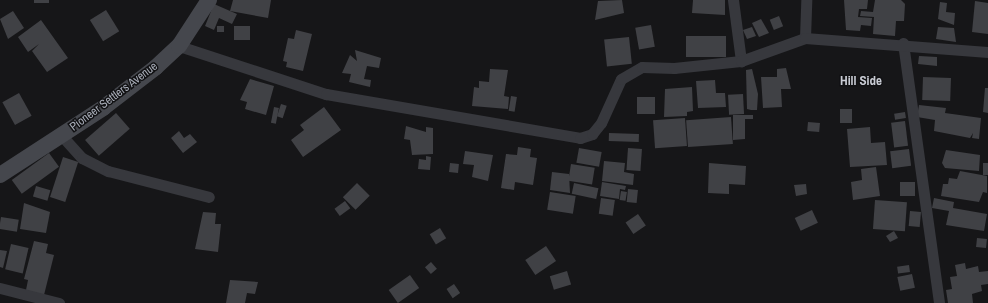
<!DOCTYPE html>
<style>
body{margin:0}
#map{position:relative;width:988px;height:303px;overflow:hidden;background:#161618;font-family:"Archivo Narrow",sans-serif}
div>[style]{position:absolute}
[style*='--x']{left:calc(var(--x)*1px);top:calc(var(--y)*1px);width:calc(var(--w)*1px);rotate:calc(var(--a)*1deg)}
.building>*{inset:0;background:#404145;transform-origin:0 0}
.street>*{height:11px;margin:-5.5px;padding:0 5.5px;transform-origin:5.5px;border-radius:5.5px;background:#37383d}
.secondary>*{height:16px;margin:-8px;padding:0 8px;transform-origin:8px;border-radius:8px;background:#45474d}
span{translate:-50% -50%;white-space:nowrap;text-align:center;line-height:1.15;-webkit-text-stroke:3px #111113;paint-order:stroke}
.street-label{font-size:12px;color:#a8adb8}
.neighbourhood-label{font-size:13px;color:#c9ccd4;font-weight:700}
</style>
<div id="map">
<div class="building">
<i style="left:34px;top:0;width:15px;height:3px"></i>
<i style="clip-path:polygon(233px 0,271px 0,268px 18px,230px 11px)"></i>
<i style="clip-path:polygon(622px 0,624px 13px,595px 20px,598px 1px)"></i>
<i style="clip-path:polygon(693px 0,725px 0,725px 15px,692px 13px)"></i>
<i style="clip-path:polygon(844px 0,868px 0,867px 9px,859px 9px,858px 17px,872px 18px,871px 26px,861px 25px,860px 31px,846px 30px)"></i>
<i style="clip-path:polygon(875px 0,901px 0,905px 4px,904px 21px,896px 21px,895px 36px,873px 34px,874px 17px,860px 16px,861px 11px,873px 12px)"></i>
<i style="clip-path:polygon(975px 1px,988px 3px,988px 34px,972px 32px)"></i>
<i style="clip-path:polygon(940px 2px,947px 3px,946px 12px,955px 13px,954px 25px,938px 19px)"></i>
<i style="clip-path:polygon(214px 4px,237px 14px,232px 24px,219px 18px,214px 30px,205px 26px)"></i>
<i style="left:106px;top:10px;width:25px;height:19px;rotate:58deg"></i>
<i style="clip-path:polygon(13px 11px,24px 28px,8px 39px,0 19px)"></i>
<i style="left:779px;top:16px;width:11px;height:10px;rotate:68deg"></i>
<i style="clip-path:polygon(761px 19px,769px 33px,759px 37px,752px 23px)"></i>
<i style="clip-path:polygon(41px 20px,68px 58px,47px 72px,32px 51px,39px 44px,28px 52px,18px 37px)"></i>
<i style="left:651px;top:25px;width:22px;height:16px;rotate:80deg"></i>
<i style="left:217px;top:26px;width:7px;height:6px"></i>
<i style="left:234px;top:26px;width:16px;height:14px"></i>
<i style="clip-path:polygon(752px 27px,756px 36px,747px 39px,743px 30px)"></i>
<i style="clip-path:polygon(938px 27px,954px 28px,956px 42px,936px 39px)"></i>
<i style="clip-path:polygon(296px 30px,312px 34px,303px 71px,286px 67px,287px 62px,283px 61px,288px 38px,294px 39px)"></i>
<i style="left:726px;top:36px;width:21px;height:40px;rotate:90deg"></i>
<i style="left:629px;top:37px;width:27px;height:25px;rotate:84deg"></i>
<i style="clip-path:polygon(355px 50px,381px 58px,379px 68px,367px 66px,364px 79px,371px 80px,370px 87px,349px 82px,351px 74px,342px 73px,350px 55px,357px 61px)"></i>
<i style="clip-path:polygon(919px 56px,937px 57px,937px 66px,918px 64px)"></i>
<i style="clip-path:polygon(786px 68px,791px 89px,781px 89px,782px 107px,763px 108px,761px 77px,777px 77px,777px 69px)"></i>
<i style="clip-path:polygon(490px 69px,508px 70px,504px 96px,509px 97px,508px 109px,472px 106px,474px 87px,479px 88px,479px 81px,489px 82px)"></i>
<i style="clip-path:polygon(752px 69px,758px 94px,757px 110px,751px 110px,747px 109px,746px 70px)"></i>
<i style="left:923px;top:77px;width:28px;height:23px;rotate:2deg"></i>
<i style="clip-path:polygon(250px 79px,274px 86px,266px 115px,245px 109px,247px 102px,240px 100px)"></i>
<i style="clip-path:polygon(715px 80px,716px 93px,725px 93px,726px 107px,698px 108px,696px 81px)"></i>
<i style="clip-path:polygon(692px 87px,693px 111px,687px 112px,687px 116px,664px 117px,665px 89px)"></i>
<i style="clip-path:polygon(985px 88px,988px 88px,988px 113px,983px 112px)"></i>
<i style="left:19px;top:93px;width:26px;height:19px;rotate:61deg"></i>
<i style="left:743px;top:94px;width:20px;height:15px;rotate:87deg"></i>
<i style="left:511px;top:96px;width:6px;height:15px;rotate:9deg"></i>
<i style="left:637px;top:97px;width:18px;height:17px"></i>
<i style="left:281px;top:104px;width:6px;height:13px;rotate:18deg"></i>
<i style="clip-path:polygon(919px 105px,946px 108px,945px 113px,981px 118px,979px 139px,972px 138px,973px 133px,970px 138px,934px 131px,935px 120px,917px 117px)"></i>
<i style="left:274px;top:107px;width:5px;height:16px;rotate:11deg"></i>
<i style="clip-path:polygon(324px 107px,341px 130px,303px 157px,291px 140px,304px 130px,300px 125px)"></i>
<i style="left:852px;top:109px;width:14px;height:12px;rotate:90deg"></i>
<i style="left:905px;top:112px;width:6px;height:11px;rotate:81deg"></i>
<i style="left:116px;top:113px;width:21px;height:41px;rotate:49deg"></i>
<i style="clip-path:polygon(733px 115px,753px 115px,753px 119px,745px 119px,745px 139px,733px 140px)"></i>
<i style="left:731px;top:117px;width:27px;height:45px;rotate:86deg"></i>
<i style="left:685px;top:118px;width:28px;height:32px;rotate:86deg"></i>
<i style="left:905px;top:121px;width:25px;height:14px;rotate:83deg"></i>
<i style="left:808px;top:122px;width:12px;height:9px;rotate:5deg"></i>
<i style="clip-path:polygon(406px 126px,426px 132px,426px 127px,433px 128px,433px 154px,412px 155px,410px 140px,404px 139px)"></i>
<i style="clip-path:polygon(870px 127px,871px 143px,885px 142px,887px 165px,850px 167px,847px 129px)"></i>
<i style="clip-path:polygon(179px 131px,184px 138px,190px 134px,197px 142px,183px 153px,171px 138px)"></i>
<i style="left:609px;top:133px;width:30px;height:8px;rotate:2deg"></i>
<i style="clip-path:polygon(518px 147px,531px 149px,530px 157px,537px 158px,533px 185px,515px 182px,514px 190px,501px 188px,506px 154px,517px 155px)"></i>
<i style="left:579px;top:148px;width:23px;height:15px;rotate:10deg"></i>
<i style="left:628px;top:148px;width:14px;height:22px;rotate:4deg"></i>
<i style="left:909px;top:149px;width:17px;height:19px;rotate:83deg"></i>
<i style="clip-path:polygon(946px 150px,980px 155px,979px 171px,945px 168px,942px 163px)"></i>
<i style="clip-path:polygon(465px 151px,493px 155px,488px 181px,472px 177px,474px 165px,463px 164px)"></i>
<i style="left:49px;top:153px;width:17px;height:46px;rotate:54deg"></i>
<i style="clip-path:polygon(426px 156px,431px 157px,430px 170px,418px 169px,419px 159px,426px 160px)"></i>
<i style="left:63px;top:157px;width:16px;height:42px;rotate:18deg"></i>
<i style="clip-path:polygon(604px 161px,625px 163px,624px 172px,634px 174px,633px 185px,602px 181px)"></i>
<i style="left:450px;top:163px;width:9px;height:9px;rotate:6deg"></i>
<i style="clip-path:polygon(709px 163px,746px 166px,745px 185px,729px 184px,729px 194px,708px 193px)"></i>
<i style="left:983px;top:163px;width:5px;height:12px"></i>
<i style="left:571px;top:164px;width:24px;height:17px;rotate:9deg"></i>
<i style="clip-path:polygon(876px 167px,880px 196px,853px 200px,851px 182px,862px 180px,861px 169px)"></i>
<i style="clip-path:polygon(960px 171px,987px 176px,987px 193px,983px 192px,979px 202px,941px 196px,943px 184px,948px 184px,949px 178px,957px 179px)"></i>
<i style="clip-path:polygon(552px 172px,569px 174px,570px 193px,550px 190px)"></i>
<i style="clip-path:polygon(602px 182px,626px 186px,625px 190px,620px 189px,619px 199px,600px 196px)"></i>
<i style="left:900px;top:182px;width:15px;height:14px"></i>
<i style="left:357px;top:183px;width:18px;height:20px;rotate:45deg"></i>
<i style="left:574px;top:183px;width:25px;height:11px;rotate:12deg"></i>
<i style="clip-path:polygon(806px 184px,807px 194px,796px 196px,794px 185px)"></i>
<i style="left:36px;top:186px;width:15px;height:11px;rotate:16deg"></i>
<i style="left:628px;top:189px;width:10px;height:13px;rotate:6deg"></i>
<i style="left:621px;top:191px;width:6px;height:9px;rotate:9deg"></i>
<i style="left:550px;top:192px;width:26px;height:18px;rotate:9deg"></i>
<i style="left:601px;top:198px;width:14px;height:16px;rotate:8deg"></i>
<i style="clip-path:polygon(934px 198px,954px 202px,953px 208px,987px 214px,984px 231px,946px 225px,949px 211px,932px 208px)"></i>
<i style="left:875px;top:200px;width:32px;height:29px;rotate:4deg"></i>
<i style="left:345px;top:201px;width:9px;height:13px;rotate:54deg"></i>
<i style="clip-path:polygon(24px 203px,50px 212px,46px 233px,20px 229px)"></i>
<i style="left:812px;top:210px;width:14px;height:19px;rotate:65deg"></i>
<i style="left:910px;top:211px;width:11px;height:15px;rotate:5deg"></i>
<i style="clip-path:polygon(203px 212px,216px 213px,215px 224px,221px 224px,218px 252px,195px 249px)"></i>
<i style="left:638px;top:214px;width:14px;height:15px;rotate:56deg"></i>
<i style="left:1px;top:217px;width:18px;height:12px;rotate:9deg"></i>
<i style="left:440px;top:228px;width:12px;height:12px;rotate:59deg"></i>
<i style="clip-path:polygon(894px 231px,898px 238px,890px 242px,886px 236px)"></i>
<i style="left:977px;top:238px;width:10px;height:9px;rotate:6deg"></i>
<i style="clip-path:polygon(34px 241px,48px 244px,46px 253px,54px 255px,44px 295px,26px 290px,28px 280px,24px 279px)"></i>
<i style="left:11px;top:244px;width:18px;height:26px;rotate:13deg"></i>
<i style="left:546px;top:246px;width:18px;height:25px;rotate:56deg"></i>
<i style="clip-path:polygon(0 250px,7px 251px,3px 268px,0 267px)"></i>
<i style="left:431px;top:262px;width:9px;height:8px;rotate:49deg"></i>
<i style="clip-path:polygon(965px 263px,966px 269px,978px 266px,979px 272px,988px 271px,988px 284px,981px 285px,982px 291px,972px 294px,973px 303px,948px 303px,946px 290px,952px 289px,950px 277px,957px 276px,955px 265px)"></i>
<i style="left:909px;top:265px;width:7px;height:12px;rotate:82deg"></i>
<i style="left:567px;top:271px;width:14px;height:18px;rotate:73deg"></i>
<i style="left:912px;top:274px;width:14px;height:15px;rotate:78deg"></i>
<i style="left:410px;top:275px;width:16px;height:26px;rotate:55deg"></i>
<i style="clip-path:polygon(230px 280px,258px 282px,255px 294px,247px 293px,245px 303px,226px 303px)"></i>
<i style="left:454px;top:284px;width:11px;height:9px;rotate:56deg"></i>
</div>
<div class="street">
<i style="--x:733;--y:0;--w:62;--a:82.5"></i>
<i style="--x:805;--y:38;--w:38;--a:-88"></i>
<i style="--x:903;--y:43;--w:262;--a:82.1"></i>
<i style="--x:179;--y:46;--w:155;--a:18.1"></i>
<i style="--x:326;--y:94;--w:258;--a:9.8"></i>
<i style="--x:580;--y:138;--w:13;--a:-18"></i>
<i style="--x:592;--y:134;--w:14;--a:-51"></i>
<i style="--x:601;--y:123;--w:48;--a:-65.6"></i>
<i style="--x:621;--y:79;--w:24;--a:-30"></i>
<i style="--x:642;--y:67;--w:32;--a:2"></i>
<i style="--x:674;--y:68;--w:67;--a:-6"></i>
<i style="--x:741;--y:61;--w:68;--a:-19.8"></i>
<i style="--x:805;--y:38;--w:184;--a:4.4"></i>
<i style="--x:62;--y:136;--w:30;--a:48"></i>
<i style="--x:82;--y:158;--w:29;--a:27"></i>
<i style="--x:108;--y:171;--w:104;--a:14.4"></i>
<i style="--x:0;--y:288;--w:61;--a:14.3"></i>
</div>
<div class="secondary">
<i style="--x:0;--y:175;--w:123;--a:-33"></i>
<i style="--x:103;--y:108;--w:66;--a:-37.6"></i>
<i style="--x:155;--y:68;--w:33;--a:-43"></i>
<i style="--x:179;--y:46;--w:55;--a:-56.9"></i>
</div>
<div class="street-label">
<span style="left:114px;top:97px;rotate:-37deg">Pioneer Settlers Avenue</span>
</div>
<div class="neighbourhood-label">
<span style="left:861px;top:81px">Hill Side</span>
</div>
</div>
